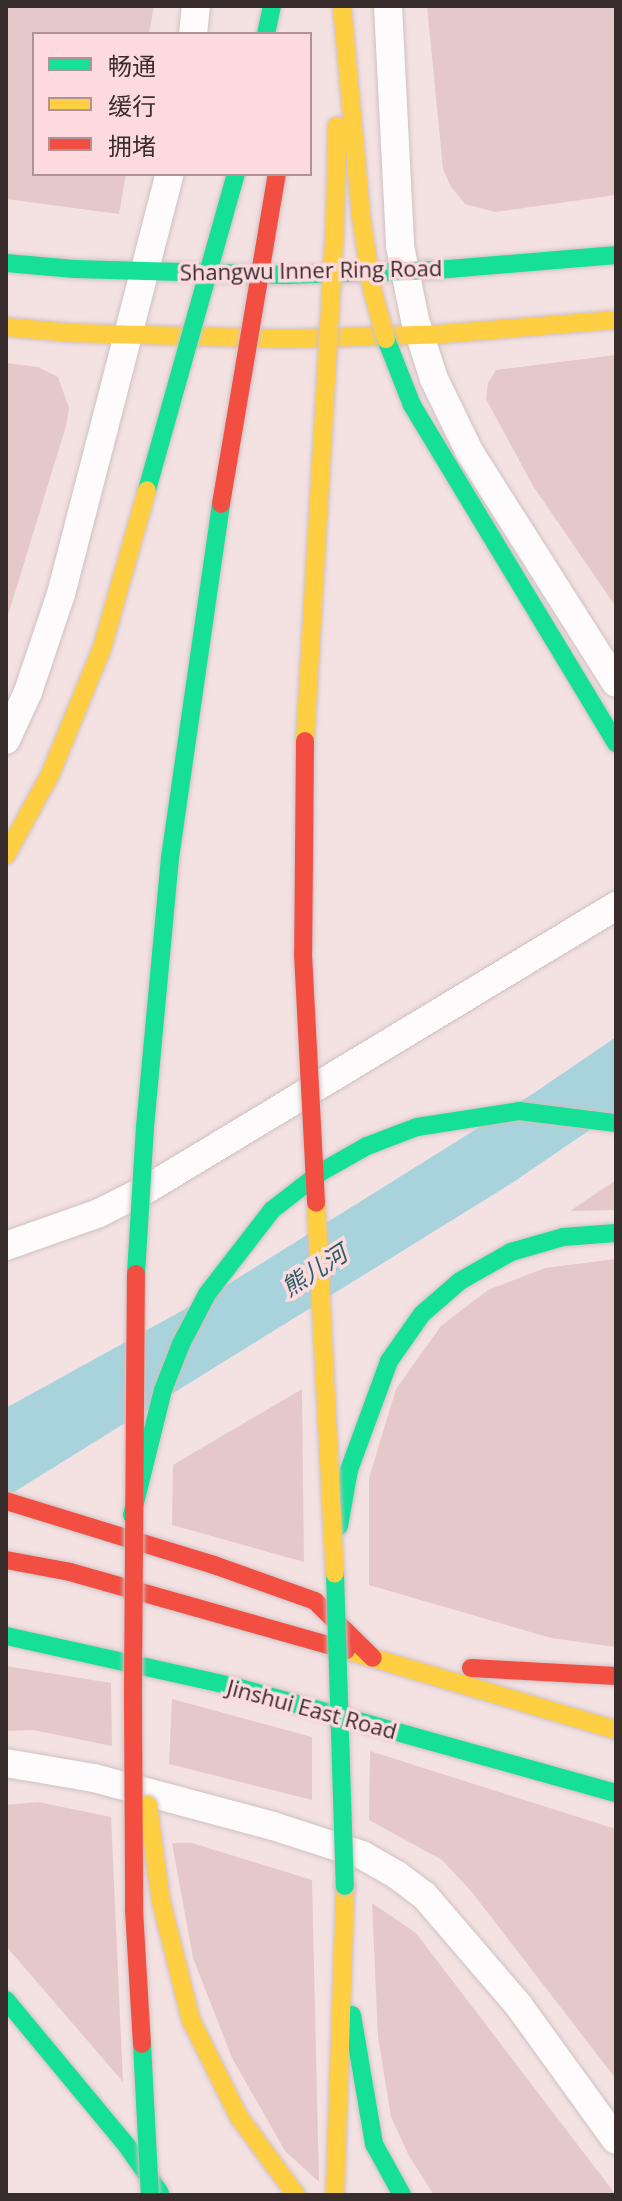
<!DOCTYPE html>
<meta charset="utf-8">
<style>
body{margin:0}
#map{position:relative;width:622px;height:2201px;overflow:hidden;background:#f4e2e3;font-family:"Open Sans","Noto Sans SC",sans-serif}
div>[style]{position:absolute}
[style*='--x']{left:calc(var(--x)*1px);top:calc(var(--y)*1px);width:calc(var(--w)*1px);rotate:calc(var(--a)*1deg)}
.green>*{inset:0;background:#e5c8ca}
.water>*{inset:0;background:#a8d3dd}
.roads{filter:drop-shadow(0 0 2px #d0c1c2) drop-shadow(0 0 2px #d0c1c2)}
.street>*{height:28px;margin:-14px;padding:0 14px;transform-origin:14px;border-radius:14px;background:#fdfbfb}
.fast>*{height:18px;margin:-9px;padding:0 9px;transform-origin:9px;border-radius:9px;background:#16e098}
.slow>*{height:18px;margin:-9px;padding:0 9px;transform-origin:9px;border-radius:9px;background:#ffcf43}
.jam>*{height:18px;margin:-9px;padding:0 9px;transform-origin:9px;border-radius:9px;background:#f24e42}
.bridges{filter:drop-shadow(0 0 2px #d0c1c2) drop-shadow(0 0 2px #d0c1c2)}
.fast-bridge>*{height:18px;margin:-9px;padding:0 9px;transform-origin:9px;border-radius:9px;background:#16e098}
.slow-bridge>*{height:18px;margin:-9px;padding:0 9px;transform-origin:9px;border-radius:9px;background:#ffcf43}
.jam-bridge>*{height:18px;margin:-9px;padding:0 9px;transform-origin:9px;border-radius:9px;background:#f24e42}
span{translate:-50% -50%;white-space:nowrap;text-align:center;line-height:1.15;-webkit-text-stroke:7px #fcdadd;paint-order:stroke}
.street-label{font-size:22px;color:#392c2d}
.water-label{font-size:24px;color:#255e68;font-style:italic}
.frame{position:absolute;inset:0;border:8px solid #392c2d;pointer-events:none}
.legend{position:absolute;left:32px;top:32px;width:280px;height:144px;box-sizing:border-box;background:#fcdadd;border:2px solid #ae9497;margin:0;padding:10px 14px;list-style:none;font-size:24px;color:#392c2d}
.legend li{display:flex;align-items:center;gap:16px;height:40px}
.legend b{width:40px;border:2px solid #ae9497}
</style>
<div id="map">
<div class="green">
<i style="clip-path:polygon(6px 6px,154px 6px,149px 34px,34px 34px,34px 174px,126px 174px,119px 214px,6px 199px)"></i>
<i style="clip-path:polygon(427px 6px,616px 6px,616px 195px,495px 212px,465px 204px,451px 187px,443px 169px)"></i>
<i style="clip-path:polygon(616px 355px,616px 607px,533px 486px,486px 399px,488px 383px,496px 370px)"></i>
<i style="clip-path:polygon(6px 363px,38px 367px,58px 377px,69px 408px,66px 426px,6px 622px)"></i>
<i style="clip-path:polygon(616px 1180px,616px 1210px,570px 1211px)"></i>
<i style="clip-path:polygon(616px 1259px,616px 1647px,551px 1638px,369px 1585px,369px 1478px,396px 1389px,441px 1326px,488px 1290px,545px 1268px)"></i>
<i style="clip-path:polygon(302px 1389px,304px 1562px,172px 1525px,173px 1465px)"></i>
<i style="clip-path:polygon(6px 1666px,111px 1683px,112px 1746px,33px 1730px,6px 1731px)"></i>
<i style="clip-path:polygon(172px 1699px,312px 1737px,312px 1800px,169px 1764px)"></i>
<i style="clip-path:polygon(370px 1751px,616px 1829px,616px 2079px,471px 1891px,442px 1860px,369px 1820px)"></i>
<i style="clip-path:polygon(38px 1802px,111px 1817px,123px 2082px,6px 1946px,6px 1805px)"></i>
<i style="clip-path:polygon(172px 1843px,192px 1843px,312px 1880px,319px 2182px,285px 2151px,232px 2058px,193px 1958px)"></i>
<i style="clip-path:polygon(372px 1903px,416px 1933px,616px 2195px,434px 2195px,409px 2156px,391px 2117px,378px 2037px)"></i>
</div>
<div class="water">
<i style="clip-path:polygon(616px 1037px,616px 1112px,512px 1183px,6px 1497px,6px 1408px,214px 1293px,534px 1093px)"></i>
</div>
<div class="roads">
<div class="street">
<i style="--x:388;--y:6;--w:240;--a:87.1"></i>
<i style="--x:400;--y:246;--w:76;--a:78.5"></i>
<i style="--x:415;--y:320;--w:62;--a:72.1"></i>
<i style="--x:434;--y:379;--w:82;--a:64.1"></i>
<i style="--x:470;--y:453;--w:272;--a:57.6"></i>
<i style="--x:193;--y:34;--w:28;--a:-84"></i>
<i style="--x:6;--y:740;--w:53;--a:-65.4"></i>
<i style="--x:28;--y:692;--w:103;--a:-71.4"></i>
<i style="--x:61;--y:594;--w:434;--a:-75.5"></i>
<i style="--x:6;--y:1246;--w:99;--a:-19.5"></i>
<i style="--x:99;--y:1213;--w:54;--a:-26.6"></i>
<i style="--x:147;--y:1189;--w:548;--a:-31.11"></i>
<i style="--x:6;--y:1763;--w:89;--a:9.7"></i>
<i style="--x:94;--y:1778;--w:185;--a:15"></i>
<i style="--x:273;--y:1826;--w:94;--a:18"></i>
<i style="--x:362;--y:1855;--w:40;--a:29.7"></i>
<i style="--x:397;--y:1875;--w:34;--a:37"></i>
<i style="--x:424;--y:1895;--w:146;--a:49.4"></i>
<i style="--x:519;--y:2006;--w:165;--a:54.1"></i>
</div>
<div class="fast">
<i style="--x:266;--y:34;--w:29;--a:-78"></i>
<i style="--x:6;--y:263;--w:69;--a:5"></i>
<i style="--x:75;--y:269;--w:211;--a:1.6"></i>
<i style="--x:286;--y:275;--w:151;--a:-1.9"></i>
<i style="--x:437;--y:270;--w:180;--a:-4.8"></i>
<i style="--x:339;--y:1526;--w:57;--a:-79.9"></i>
<i style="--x:349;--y:1470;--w:116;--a:-69.8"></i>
<i style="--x:389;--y:1361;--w:57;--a:-54.9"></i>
<i style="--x:422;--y:1314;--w:50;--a:-41"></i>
<i style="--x:460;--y:1281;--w:59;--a:-29.6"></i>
<i style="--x:511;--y:1252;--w:54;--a:-16.1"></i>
<i style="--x:563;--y:1237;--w:53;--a:-4.3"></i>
<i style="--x:6;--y:1636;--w:236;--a:12.5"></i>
<i style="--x:236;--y:1687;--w:395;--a:15.6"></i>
<i style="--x:6;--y:2000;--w:190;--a:50.3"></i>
<i style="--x:127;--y:2146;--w:57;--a:54.9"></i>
<i style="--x:352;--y:2015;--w:131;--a:80.3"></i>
<i style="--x:374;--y:2144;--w:58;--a:61.2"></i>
</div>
<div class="slow">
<i style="--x:6;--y:327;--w:66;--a:5.2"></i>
<i style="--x:72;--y:333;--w:214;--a:1.6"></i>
<i style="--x:286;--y:339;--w:155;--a:-1.8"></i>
<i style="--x:441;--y:334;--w:176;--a:-4.6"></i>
<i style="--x:346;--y:1650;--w:282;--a:16.5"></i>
<i style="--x:335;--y:2195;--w:309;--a:-88.1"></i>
</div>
<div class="jam">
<i style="--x:6;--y:1501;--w:218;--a:17.1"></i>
<i style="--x:214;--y:1565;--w:107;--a:19.6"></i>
<i style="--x:315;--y:1601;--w:81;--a:44.5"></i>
<i style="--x:6;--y:1560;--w:65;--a:10.6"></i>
<i style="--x:70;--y:1572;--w:287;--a:15.8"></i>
<i style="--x:471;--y:1668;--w:145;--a:3.2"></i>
</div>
</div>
<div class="bridges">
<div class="fast-bridge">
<i style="--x:386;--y:339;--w:71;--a:68.5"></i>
<i style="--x:412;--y:405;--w:395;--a:58.9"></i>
<i style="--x:147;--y:490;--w:328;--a:-74.3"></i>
<i style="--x:136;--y:1274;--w:147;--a:-86.5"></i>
<i style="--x:145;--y:1127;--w:270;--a:-84.7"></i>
<i style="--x:170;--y:858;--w:358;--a:-81.8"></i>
<i style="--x:132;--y:1515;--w:129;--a:-76.1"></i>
<i style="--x:163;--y:1390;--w:49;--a:-68.6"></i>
<i style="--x:181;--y:1344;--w:56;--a:-62.5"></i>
<i style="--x:207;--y:1294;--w:106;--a:-52.3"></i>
<i style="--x:272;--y:1210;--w:62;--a:-37.8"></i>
<i style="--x:321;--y:1172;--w:53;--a:-29.5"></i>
<i style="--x:367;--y:1146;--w:53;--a:-20.8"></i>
<i style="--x:417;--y:1127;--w:103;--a:-8.9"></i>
<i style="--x:519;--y:1111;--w:98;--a:7.1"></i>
<i style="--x:335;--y:1574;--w:312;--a:88.2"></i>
<i style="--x:142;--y:2044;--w:151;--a:87"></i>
</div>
<div class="slow-bridge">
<i style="--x:342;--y:6;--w:211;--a:84.8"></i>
<i style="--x:361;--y:216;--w:74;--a:81.4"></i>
<i style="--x:372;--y:289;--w:52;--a:74.4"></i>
<i style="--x:305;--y:741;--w:518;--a:-86.68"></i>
<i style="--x:335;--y:224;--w:98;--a:-88.8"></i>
<i style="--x:6;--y:855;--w:91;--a:-61.2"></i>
<i style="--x:50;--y:775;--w:137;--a:-67.7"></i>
<i style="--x:102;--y:648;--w:164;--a:-74.1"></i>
<i style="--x:316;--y:1203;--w:371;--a:87.1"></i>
<i style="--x:148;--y:1805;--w:97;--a:82.3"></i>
<i style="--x:161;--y:1901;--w:123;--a:75.9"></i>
<i style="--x:191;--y:2020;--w:108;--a:63.7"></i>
<i style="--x:239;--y:2117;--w:97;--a:53.8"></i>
</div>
<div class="jam-bridge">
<i style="--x:221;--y:504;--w:335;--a:-80.4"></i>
<i style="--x:305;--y:741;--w:213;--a:90.5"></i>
<i style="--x:303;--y:954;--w:249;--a:87"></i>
<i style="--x:133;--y:1692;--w:418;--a:-89.6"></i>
<i style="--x:133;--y:1692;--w:218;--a:89.7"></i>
<i style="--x:134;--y:1910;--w:134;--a:86.6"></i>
</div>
</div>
<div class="street-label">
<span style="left:311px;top:270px;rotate:-1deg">Shangwu Inner Ring Road</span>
<span style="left:312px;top:1709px;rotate:15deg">Jinshui East Road</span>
</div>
<div class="water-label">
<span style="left:314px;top:1270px;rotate:-33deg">熊儿河</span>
</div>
<div class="frame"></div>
<ul class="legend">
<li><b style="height:10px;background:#16e098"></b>畅通</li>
<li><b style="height:10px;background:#ffcf43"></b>缓行</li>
<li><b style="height:10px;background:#f24e42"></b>拥堵</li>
</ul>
</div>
